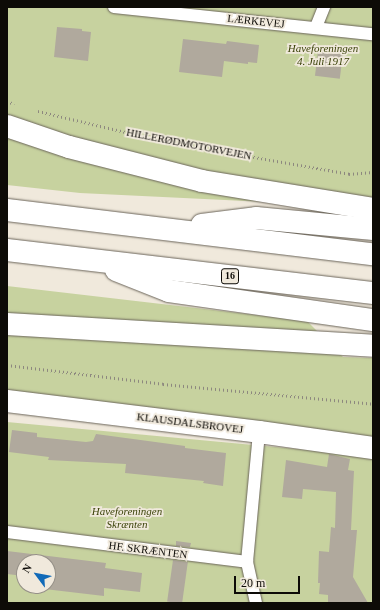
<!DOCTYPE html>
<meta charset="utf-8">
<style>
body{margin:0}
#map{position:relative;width:380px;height:610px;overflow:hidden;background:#f0e9dc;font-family:"Times New Roman",serif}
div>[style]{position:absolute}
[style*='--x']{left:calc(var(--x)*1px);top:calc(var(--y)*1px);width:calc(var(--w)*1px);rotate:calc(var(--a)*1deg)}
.green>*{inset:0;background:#c7d29f}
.building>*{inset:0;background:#b0a99d;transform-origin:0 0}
.path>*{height:2.5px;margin-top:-1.25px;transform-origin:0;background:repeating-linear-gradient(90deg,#8d887f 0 1px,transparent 0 4px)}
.roads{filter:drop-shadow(0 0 1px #6b655a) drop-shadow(0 0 1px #6b655a)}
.lane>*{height:12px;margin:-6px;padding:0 6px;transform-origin:6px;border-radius:6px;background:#fff}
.street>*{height:22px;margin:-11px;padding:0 11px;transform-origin:11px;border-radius:11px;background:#fff}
.highway>*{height:22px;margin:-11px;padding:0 11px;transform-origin:11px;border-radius:11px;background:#fff}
span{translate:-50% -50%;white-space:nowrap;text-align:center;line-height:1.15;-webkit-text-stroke:3.5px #f0e9dc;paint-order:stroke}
.shield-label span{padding:1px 3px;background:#f0e9dc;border:1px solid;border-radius:3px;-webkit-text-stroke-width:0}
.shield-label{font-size:10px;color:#0d0b07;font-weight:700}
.street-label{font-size:11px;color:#0d0b07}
.park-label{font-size:11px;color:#3a4208;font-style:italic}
.frame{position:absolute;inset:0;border:8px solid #0d0b07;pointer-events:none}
.north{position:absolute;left:16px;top:554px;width:40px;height:40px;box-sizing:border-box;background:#f0e9dc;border:1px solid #959087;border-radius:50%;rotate:302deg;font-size:11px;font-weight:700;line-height:16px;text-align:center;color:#0d0b07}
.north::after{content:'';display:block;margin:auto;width:14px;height:18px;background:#116ab8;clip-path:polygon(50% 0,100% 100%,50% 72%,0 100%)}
.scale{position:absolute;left:234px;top:576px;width:66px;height:18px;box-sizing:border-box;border:2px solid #0d0b07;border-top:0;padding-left:5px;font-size:12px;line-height:14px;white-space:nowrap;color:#0d0b07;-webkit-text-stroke:3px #f0e9dc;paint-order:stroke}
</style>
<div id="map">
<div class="green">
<i style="clip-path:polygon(7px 7px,373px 7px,373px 207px,80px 193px,7px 185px)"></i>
<i style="clip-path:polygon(7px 286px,307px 321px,343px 357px,373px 358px,373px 441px,7px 395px)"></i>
<i style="clip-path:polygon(evenodd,7px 422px,373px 456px,373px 603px,7px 603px,7px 422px,24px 562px,48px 562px,48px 586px,24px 586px,24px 562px)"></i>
</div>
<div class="building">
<i style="clip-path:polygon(57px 27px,82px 29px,82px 31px,91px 32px,88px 61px,54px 57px)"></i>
<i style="clip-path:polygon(183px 39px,226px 44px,227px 41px,259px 45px,257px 63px,248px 62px,248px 64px,224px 61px,222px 77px,179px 72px)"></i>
<i style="left:318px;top:51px;width:25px;height:25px;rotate:7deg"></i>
<i style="clip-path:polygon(12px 430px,37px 433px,37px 437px,86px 442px,93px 441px,96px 434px,185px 446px,185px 448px,226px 453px,223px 486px,203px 483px,204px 481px,125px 473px,126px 464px,48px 460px,49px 457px,9px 452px)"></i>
<i style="clip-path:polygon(329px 454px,350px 459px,348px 470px,354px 471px,351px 530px,357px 530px,353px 577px,368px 603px,328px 602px,328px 595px,319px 594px,320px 583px,318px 583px,319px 551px,329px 552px,331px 527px,335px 528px,336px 492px,303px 489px,302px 499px,282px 497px,286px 460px,327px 467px)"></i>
<i style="clip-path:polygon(176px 541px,191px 543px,190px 547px,176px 546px)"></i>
<i style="clip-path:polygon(7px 551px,106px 563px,105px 568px,142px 573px,140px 592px,104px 588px,104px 596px,36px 588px,37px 586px,48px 586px,48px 562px,24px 562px,24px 576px,7px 574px)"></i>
<i style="left:173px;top:560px;width:15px;height:42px;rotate:8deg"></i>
</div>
<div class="path">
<i style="--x:7;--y:101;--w:8;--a:23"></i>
<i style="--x:38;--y:111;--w:124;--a:13.5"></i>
<i style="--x:159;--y:140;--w:193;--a:10.1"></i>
<i style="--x:349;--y:174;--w:24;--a:-5"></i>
<i style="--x:7;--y:365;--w:157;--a:6.9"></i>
<i style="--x:163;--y:384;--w:211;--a:5.4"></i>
</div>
<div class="roads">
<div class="lane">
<i style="--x:114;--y:7;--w:260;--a:6"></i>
<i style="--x:316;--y:27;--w:22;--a:-68"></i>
<i style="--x:7;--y:532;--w:242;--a:7.1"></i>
<i style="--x:247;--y:562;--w:42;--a:77.6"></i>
<i style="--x:247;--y:562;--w:131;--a:-84.7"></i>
</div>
<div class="street">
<i style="--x:7;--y:401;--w:254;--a:7"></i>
<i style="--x:259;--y:432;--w:115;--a:8"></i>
</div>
<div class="highway">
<i style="--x:7;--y:126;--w:65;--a:18.7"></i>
<i style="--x:69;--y:147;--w:137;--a:14.3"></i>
<i style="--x:202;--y:181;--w:173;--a:9.3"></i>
<i style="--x:7;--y:210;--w:369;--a:6.9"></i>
<i style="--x:202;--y:225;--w:54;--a:-7.4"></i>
<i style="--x:256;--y:218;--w:118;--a:5.4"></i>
<i style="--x:7;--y:250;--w:369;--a:6.7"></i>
<i style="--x:116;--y:270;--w:57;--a:21.6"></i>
<i style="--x:169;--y:291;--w:206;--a:8.1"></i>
<i style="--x:7;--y:324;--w:367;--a:3.4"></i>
</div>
</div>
<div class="shield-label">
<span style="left:230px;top:276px">16</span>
</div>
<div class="street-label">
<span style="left:256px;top:21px;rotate:6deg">LÆRKEVEJ</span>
<span style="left:189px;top:144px;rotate:11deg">HILLERØDMOTORVEJEN</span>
<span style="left:190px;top:423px;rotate:7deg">KLAUSDALSBROVEJ</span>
<span style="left:148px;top:550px;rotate:7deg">HF. SKRÆNTEN</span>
</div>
<div class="park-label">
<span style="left:323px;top:55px">Haveforeningen<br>4. Juli 1917</span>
<span style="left:127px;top:518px">Haveforeningen<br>Skrænten</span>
</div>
<div class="frame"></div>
<div class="north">N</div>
<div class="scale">20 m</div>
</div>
